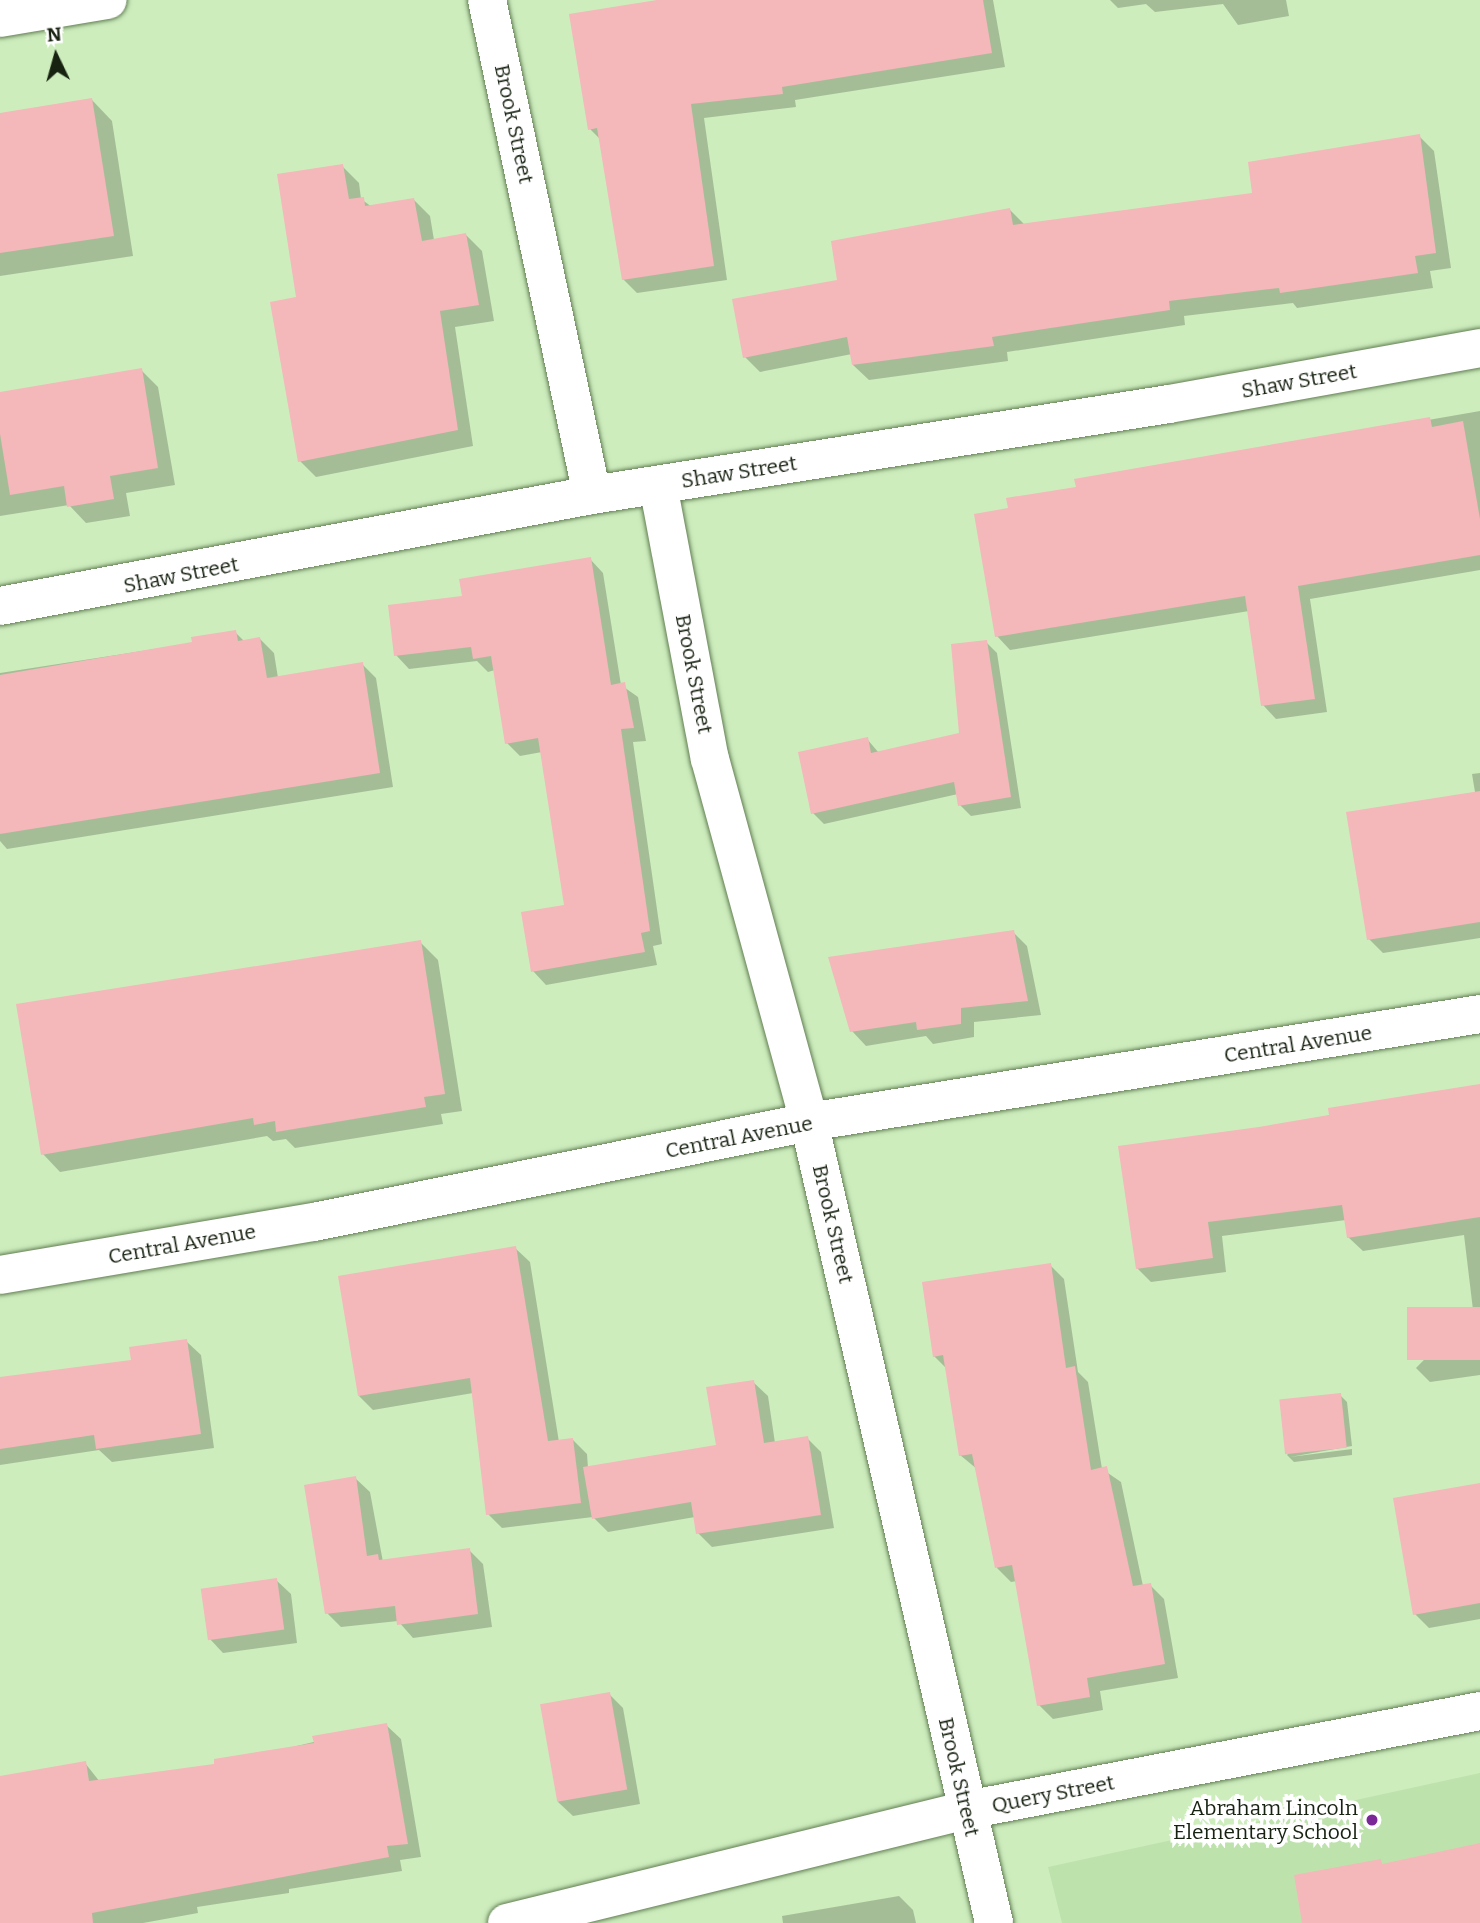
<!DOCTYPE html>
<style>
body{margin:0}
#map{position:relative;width:1480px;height:1923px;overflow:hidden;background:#cdedbd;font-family:Bitter,serif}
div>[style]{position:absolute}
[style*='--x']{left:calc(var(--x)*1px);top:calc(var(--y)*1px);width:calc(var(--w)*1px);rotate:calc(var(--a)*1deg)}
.built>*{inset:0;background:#bee2ac}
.shadow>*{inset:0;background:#0003}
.building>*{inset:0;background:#f4b7ba;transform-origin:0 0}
.roads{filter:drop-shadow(0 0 2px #627e53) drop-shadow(0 0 2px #627e53)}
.minor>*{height:38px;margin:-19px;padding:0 19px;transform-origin:19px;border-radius:19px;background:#fff}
.dots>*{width:19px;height:19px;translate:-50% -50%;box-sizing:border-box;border:4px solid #fff;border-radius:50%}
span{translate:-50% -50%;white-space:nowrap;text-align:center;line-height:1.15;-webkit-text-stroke:7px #fff;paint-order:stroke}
.street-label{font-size:21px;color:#172211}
.poi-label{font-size:21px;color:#172211}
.right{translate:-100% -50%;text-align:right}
.north{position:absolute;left:21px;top:21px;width:70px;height:70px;-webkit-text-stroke:5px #fff;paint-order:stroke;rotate:355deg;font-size:19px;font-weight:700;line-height:28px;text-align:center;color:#172211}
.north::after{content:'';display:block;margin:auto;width:24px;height:32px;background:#172211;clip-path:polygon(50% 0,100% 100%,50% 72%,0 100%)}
</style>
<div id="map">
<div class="built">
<i style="clip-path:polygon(1480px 1773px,1480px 1923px,1062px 1923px,1048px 1867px)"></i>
</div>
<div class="shadow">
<i style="clip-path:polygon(668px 0,993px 0,1005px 67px,795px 100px,796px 107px,704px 118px,727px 280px,637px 293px,623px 279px,601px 140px,590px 129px)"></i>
<i style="clip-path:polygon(1110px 0,1286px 0,1289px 16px,1238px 25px,1223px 4px,1155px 12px,1146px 4px,1118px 8px)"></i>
<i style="clip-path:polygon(92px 100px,112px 121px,133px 256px,0 276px,0 114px)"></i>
<i style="clip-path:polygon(1419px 136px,1434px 151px,1451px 268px,1430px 271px,1433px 288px,1297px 308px,1293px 303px,1184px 316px,1185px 325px,1007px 352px,1008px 361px,869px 380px,853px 365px,852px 354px,760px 372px,745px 357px,839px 281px,1010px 210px,1025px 225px,1254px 194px)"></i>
<i style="clip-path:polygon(342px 166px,359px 183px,361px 199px,372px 207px,414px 200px,430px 216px,434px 240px,466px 235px,482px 251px,494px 321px,455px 327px,473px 446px,316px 477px,300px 461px,298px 299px)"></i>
<i style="clip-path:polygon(141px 370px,158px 387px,175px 485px,126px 493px,130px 516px,86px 523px,69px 505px,0 516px,0 394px)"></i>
<i style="clip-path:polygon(1480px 411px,1480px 570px,1310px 599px,1327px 712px,1276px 719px,1263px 705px,1249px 611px,1010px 650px,997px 636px,1010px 510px,1078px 489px,1076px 481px)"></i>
<i style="clip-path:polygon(590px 559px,603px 573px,621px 685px,638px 697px,646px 741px,633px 742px,662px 944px,653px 946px,657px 965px,546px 985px,533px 971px,566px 906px,542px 752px,520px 756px,507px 743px,495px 670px,488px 672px,477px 661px,409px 669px,396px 655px,464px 597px)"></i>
<i style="clip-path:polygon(235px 632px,245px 642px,260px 639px,274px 653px,278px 678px,362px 664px,376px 678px,393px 787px,7px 849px,0 841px,0 673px,194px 643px)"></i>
<i style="clip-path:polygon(986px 642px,997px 653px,1021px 808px,971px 816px,960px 805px,958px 794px,824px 824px,813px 813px,867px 739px,879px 753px,961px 735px)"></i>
<i style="clip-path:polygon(1480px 773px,1480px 938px,1383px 953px,1369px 939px,1475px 792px,1472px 774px)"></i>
<i style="clip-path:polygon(1013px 932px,1027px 946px,1041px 1015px,974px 1022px,974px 1037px,933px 1044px,926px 1036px,866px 1046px,852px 1031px)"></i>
<i style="clip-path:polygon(420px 942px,438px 960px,462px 1111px,441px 1114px,443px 1124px,295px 1148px,286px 1139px,273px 1141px,267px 1136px,60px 1172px,43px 1154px)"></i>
<i style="clip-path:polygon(1480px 1086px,1480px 1375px,1430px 1382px,1416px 1368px,1473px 1310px,1464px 1235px,1363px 1251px,1348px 1237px,1346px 1220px,1222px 1236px,1226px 1272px,1151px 1282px,1137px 1268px,1260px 1129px)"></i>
<i style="clip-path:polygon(515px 1248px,530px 1262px,559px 1442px,573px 1440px,587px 1454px,588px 1468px,718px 1447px,753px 1382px,768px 1396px,775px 1443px,807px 1438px,821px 1452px,834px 1528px,712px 1547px,698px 1533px,695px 1517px,608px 1532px,593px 1517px,502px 1528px,488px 1514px,473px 1393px,373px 1410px,359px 1396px)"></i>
<i style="clip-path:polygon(1050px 1265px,1064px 1279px,1078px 1372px,1088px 1382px,1102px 1469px,1121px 1482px,1143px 1586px,1150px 1585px,1164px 1599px,1178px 1678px,1100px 1691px,1103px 1710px,1053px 1719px,1039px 1705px,1017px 1581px,1011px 1582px,997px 1568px,977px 1469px,960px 1455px,946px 1368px,934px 1356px)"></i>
<i style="clip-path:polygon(186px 1341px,201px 1355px,214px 1448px,112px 1462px,99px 1450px,0 1465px,0 1379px,133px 1361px)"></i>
<i style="clip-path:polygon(1340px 1395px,1347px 1402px,1352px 1446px,1290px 1457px,1352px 1449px,1352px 1455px,1294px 1462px,1287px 1455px)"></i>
<i style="clip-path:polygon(355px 1478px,370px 1492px,383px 1562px,469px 1550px,483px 1564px,492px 1627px,413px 1638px,398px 1621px,341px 1627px,327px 1613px)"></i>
<i style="clip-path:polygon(1480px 1485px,1480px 1619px,1429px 1628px,1415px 1614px)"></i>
<i style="clip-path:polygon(276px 1580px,291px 1594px,297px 1643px,223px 1653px,209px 1638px)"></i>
<i style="clip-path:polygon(609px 1694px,623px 1708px,640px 1804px,573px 1816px,558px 1802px)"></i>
<i style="clip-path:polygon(386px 1725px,401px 1739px,421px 1857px,400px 1860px,402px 1871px,289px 1889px,289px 1893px,197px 1907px,198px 1913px,143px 1923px,0 1923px,0 1778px,85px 1763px,100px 1782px,216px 1765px)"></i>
<i style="clip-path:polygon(899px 1896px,913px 1910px,916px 1923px,783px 1923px,782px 1916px)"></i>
</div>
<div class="building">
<i style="clip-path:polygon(657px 0,983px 0,992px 53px,782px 87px,783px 94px,691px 104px,714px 266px,622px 280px,597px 128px,588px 130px,569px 14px)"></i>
<i style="clip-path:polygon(92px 98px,114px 236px,0 253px,0 113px)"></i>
<i style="clip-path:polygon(1420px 134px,1436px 253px,1415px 256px,1418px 273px,1280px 293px,1279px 288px,1169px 301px,1170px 310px,992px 337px,994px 346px,852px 365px,847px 337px,743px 358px,732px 299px,837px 280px,831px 241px,1010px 208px,1013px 225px,1252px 193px,1248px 162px)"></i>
<i style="clip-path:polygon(343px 164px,349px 199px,364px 197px,365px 206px,414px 198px,422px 241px,466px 233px,479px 305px,440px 311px,458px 430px,298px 462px,270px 302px,296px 297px,277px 174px)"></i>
<i style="clip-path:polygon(142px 368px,158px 468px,110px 476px,114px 499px,67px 507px,64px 486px,10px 495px,0 434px,0 392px)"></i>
<i style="clip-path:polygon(1430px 417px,1432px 427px,1463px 421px,1480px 519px,1480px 555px,1298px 586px,1315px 699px,1261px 706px,1245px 596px,995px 637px,974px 514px,1008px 508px,1006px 498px,1076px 487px,1074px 479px)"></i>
<i style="clip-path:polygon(591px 557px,611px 685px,625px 682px,634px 728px,621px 729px,650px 931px,641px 933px,645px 952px,531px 972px,521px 912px,564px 905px,538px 738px,505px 744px,491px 656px,473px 659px,471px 647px,394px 656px,388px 605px,462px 596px,459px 579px)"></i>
<i style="clip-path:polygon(236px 630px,238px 641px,260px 637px,267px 678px,363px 662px,380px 773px,0 834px,0 675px,192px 642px,191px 637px)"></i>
<i style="clip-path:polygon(987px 640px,1011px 797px,958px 806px,954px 782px,811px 814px,798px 752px,868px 737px,871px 753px,959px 733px,951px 644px)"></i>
<i style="clip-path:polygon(1480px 791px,1480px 922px,1367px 940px,1346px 812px)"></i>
<i style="clip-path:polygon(1014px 930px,1028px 1001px,961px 1008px,961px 1024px,917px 1030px,916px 1022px,850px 1032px,828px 957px)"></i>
<i style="clip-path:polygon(421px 940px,445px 1094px,424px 1097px,426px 1107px,276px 1132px,275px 1121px,254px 1125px,253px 1118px,41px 1155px,16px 1004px)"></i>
<i style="clip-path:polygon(1480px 1084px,1480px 1217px,1347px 1238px,1342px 1205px,1208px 1222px,1213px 1258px,1136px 1269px,1118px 1146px,1259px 1127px,1329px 1115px,1328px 1108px)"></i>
<i style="clip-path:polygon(516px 1246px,548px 1441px,573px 1438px,581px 1503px,486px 1515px,470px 1378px,358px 1396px,338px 1276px)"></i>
<i style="clip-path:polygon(1051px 1263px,1066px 1368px,1075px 1366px,1091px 1470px,1107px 1466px,1133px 1586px,1151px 1583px,1165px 1664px,1087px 1678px,1090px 1697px,1037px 1706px,1012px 1565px,995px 1568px,972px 1454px,959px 1456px,943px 1355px,933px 1357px,922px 1282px)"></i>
<i style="left:1480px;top:1307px;width:53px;height:73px;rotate:90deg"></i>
<i style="clip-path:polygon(187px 1339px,201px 1434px,96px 1449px,94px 1435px,0 1449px,0 1377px,131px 1360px,129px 1347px)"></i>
<i style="clip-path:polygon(754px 1380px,764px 1443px,808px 1436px,821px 1515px,696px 1534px,691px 1502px,592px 1519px,583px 1467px,716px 1445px,706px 1387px)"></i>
<i style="left:1341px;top:1393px;width:55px;height:62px;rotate:84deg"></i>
<i style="clip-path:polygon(356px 1476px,367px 1556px,378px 1554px,379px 1560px,470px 1548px,478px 1614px,397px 1625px,395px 1606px,325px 1614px,304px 1485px)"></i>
<i style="clip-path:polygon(1480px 1483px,1480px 1603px,1413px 1615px,1393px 1498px)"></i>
<i style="left:277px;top:1578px;width:52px;height:77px;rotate:82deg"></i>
<i style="left:610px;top:1692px;width:99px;height:71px;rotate:80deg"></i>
<i style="clip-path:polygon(387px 1723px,408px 1844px,387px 1846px,389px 1857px,92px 1913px,93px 1923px,0 1923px,0 1776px,86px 1761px,89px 1781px,214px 1764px,214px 1759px,314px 1743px,312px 1736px)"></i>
<i style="clip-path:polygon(1480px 1843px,1480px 1923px,1302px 1923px,1294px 1875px,1381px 1859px,1382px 1864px)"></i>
</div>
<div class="roads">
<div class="minor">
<i style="--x:487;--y:0;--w:506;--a:78.02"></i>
<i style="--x:0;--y:18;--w:109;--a:-9.5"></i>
<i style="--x:658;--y:485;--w:279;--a:79.3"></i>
<i style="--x:710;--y:759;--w:376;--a:74.7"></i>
<i style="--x:809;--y:1122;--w:822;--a:76.99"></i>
<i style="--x:0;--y:606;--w:602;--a:-10.62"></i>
<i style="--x:592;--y:495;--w:584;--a:-8.96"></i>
<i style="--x:1169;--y:404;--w:316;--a:-10.2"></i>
<i style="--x:0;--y:1275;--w:318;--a:-9.6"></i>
<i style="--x:314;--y:1222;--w:505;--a:-11.42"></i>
<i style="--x:809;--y:1122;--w:680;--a:-9.14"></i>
<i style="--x:507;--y:1923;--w:474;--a:-13.8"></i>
<i style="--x:967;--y:1810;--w:522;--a:-10.92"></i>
</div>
</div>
<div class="dots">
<i style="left:1372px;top:1820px;background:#7a2898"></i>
</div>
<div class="street-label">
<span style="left:514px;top:124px;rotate:78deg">Brook Street</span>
<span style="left:1299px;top:381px;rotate:-10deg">Shaw Street</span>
<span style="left:739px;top:472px;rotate:-9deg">Shaw Street</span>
<span style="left:181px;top:575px;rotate:-11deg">Shaw Street</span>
<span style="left:694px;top:674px;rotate:79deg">Brook Street</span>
<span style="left:1298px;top:1044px;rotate:-9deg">Central Avenue</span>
<span style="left:739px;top:1137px;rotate:-11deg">Central Avenue</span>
<span style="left:833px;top:1224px;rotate:77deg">Brook Street</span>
<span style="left:182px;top:1244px;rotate:-10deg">Central Avenue</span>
<span style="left:959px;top:1777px;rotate:77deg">Brook Street</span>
<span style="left:1053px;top:1794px;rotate:-11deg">Query Street</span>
</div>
<div class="poi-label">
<span class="right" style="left:1358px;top:1820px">Abraham Lincoln<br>Elementary School</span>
</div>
<div class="north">N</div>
</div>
